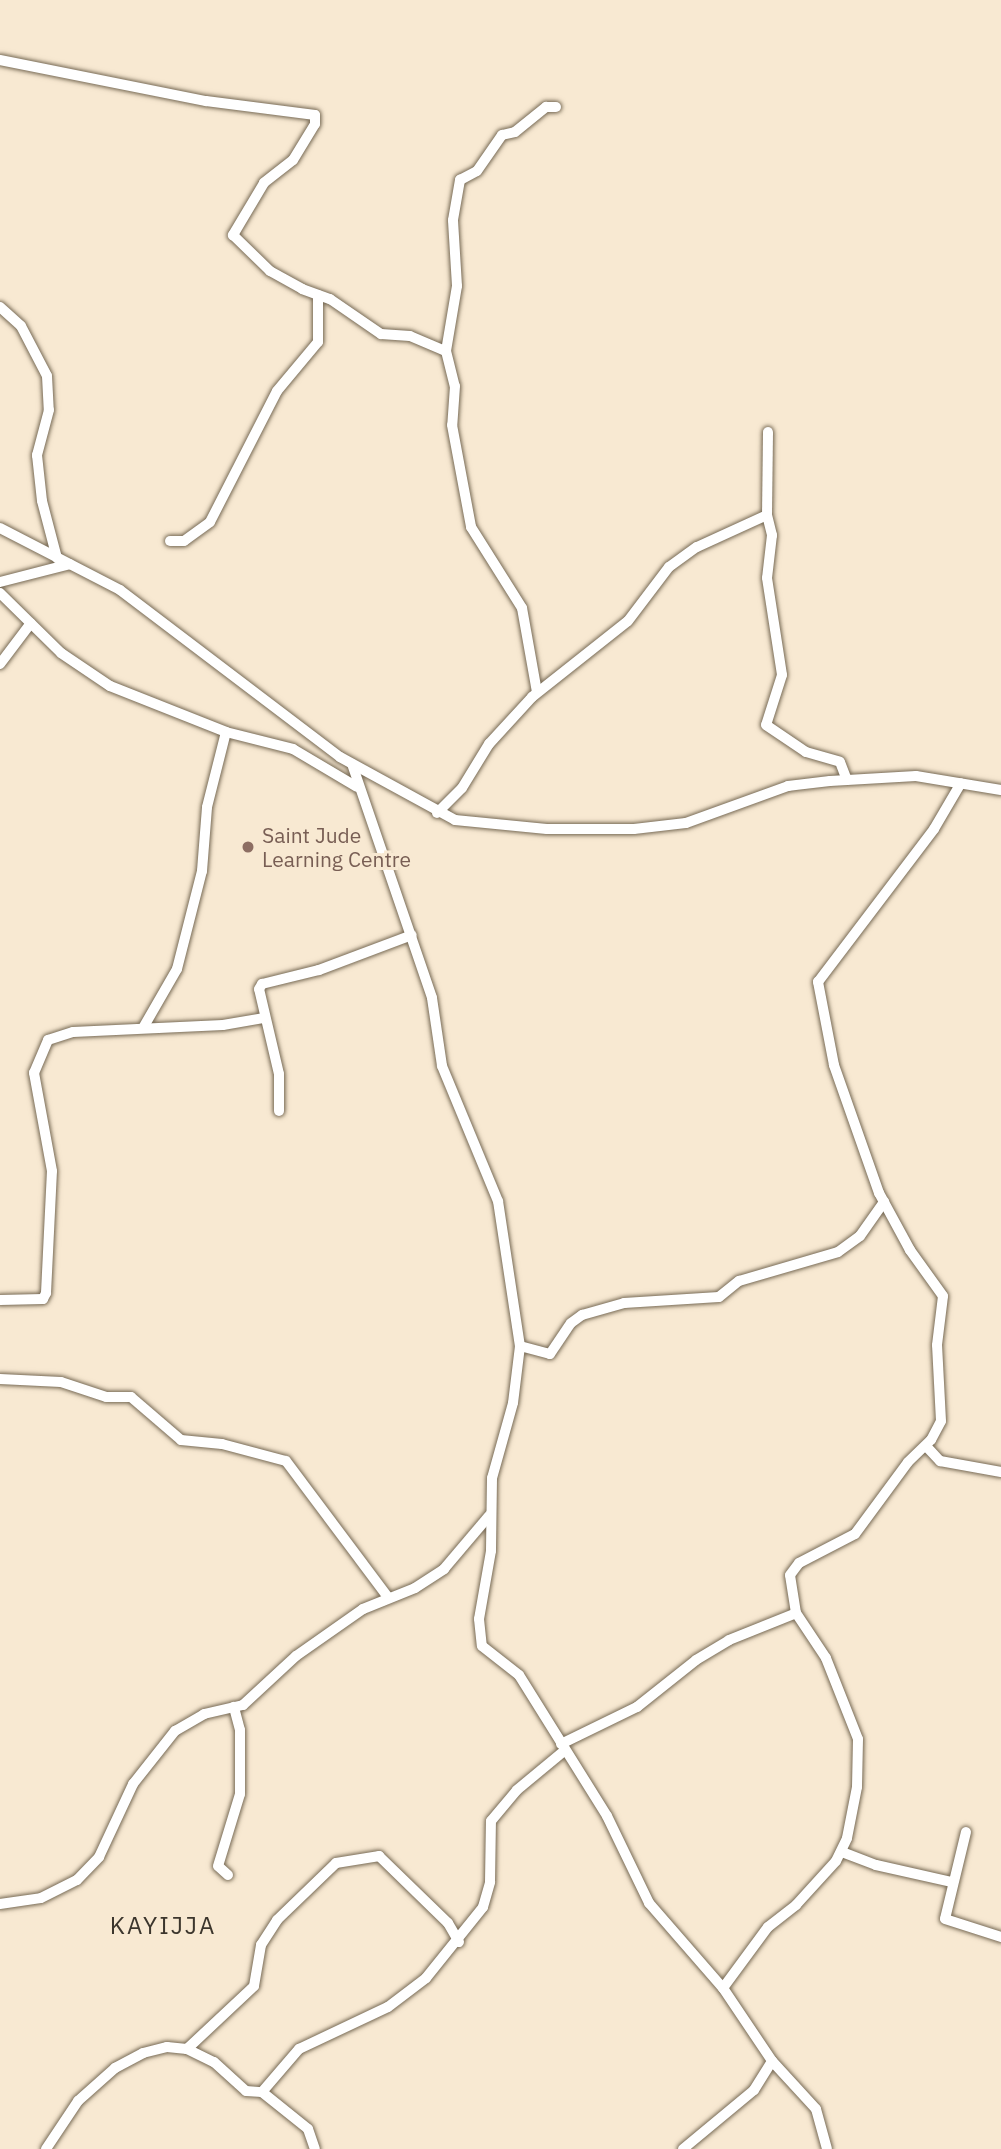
<!DOCTYPE html>
<style>
body{margin:0}
#map{position:relative;width:1001px;height:2149px;overflow:hidden;background:#f8e9d2;font-family:"IBM Plex Sans",sans-serif}
div>[style]{position:absolute}
[style*='--x']{left:calc(var(--x)*1px);top:calc(var(--y)*1px);width:calc(var(--w)*1px);rotate:calc(var(--a)*1deg)}
.roads{filter:drop-shadow(0 0 2px #776a55) drop-shadow(0 0 2px #776a55)}
.minor>*{height:10px;margin:-5px;padding:0 5px;transform-origin:5px;border-radius:5px;background:#fff}
.dots>*{width:19px;height:19px;translate:-50% -50%;box-sizing:border-box;border:4px solid #f8e9d2;border-radius:50%}
span{translate:-50% -50%;white-space:nowrap;text-align:center;line-height:1.15;-webkit-text-stroke:6px #f8e9d2;paint-order:stroke}
.education-label{font-size:21px;color:#785e54}
.left{translate:0 -50%;text-align:left}
.quarter-label{font-size:24px;color:#3c362d;letter-spacing:2px}
</style>
<div id="map">
<div class="roads">
<div class="minor">
<i style="--x:0;--y:60;--w:210;--a:11.3"></i>
<i style="--x:206;--y:101;--w:110;--a:7.3"></i>
<i style="--x:315;--y:115;--w:9;--a:90"></i>
<i style="--x:315;--y:124;--w:42;--a:121.4"></i>
<i style="--x:293;--y:160;--w:37;--a:142"></i>
<i style="--x:264;--y:183;--w:61;--a:120.8"></i>
<i style="--x:233;--y:235;--w:52;--a:44.2"></i>
<i style="--x:270;--y:271;--w:37;--a:29"></i>
<i style="--x:302;--y:289;--w:30;--a:20"></i>
<i style="--x:330;--y:299;--w:62;--a:34.5"></i>
<i style="--x:381;--y:334;--w:29;--a:4"></i>
<i style="--x:410;--y:336;--w:39;--a:23"></i>
<i style="--x:446;--y:351;--w:36;--a:76"></i>
<i style="--x:455;--y:386;--w:39;--a:94"></i>
<i style="--x:452;--y:425;--w:104;--a:79.4"></i>
<i style="--x:471;--y:527;--w:96;--a:57.8"></i>
<i style="--x:522;--y:608;--w:85;--a:79.9"></i>
<i style="--x:0;--y:307;--w:28;--a:42"></i>
<i style="--x:21;--y:326;--w:56;--a:62.5"></i>
<i style="--x:47;--y:376;--w:34;--a:87"></i>
<i style="--x:49;--y:410;--w:47;--a:104.9"></i>
<i style="--x:37;--y:455;--w:46;--a:83.8"></i>
<i style="--x:42;--y:501;--w:59;--a:75.3"></i>
<i style="--x:446;--y:351;--w:66;--a:-80.4"></i>
<i style="--x:457;--y:286;--w:66;--a:-93.5"></i>
<i style="--x:453;--y:220;--w:41;--a:-80.1"></i>
<i style="--x:460;--y:180;--w:19;--a:-28"></i>
<i style="--x:477;--y:171;--w:44;--a:-55.2"></i>
<i style="--x:502;--y:135;--w:13;--a:-13"></i>
<i style="--x:515;--y:132;--w:40;--a:-39"></i>
<i style="--x:546;--y:107;--w:10;--a:0"></i>
<i style="--x:767;--y:515;--w:21;--a:76"></i>
<i style="--x:772;--y:535;--w:43;--a:96.6"></i>
<i style="--x:767;--y:578;--w:98;--a:81.2"></i>
<i style="--x:782;--y:675;--w:52;--a:107.7"></i>
<i style="--x:766;--y:725;--w:48;--a:34"></i>
<i style="--x:806;--y:752;--w:35;--a:16"></i>
<i style="--x:840;--y:762;--w:19;--a:69"></i>
<i style="--x:0;--y:528;--w:135;--a:27.3"></i>
<i style="--x:120;--y:590;--w:276;--a:37.2"></i>
<i style="--x:340;--y:757;--w:131;--a:28.7"></i>
<i style="--x:455;--y:820;--w:92;--a:5.6"></i>
<i style="--x:547;--y:829;--w:87;--a:0"></i>
<i style="--x:634;--y:829;--w:52;--a:-6.6"></i>
<i style="--x:686;--y:823;--w:109;--a:-19.9"></i>
<i style="--x:788;--y:786;--w:42;--a:-6.8"></i>
<i style="--x:830;--y:781;--w:86;--a:-3.3"></i>
<i style="--x:916;--y:776;--w:86;--a:9.4"></i>
<i style="--x:170;--y:541;--w:14;--a:0"></i>
<i style="--x:184;--y:541;--w:32;--a:-36"></i>
<i style="--x:210;--y:522;--w:147;--a:-62.9"></i>
<i style="--x:277;--y:391;--w:64;--a:-50.1"></i>
<i style="--x:318;--y:342;--w:47;--a:-90"></i>
<i style="--x:0;--y:582;--w:72;--a:-14.4"></i>
<i style="--x:0;--y:593;--w:86;--a:44.5"></i>
<i style="--x:61;--y:653;--w:59;--a:34"></i>
<i style="--x:110;--y:686;--w:125;--a:21.6"></i>
<i style="--x:226;--y:732;--w:69;--a:14.2"></i>
<i style="--x:293;--y:749;--w:74;--a:30.7"></i>
<i style="--x:0;--y:664;--w:51;--a:-52.9"></i>
<i style="--x:352;--y:764;--w:247;--a:71.1"></i>
<i style="--x:432;--y:998;--w:69;--a:81.6"></i>
<i style="--x:442;--y:1066;--w:146;--a:67.5"></i>
<i style="--x:498;--y:1201;--w:147;--a:81.4"></i>
<i style="--x:520;--y:1346;--w:57;--a:97"></i>
<i style="--x:513;--y:1403;--w:78;--a:105.6"></i>
<i style="--x:492;--y:1478;--w:73;--a:90.8"></i>
<i style="--x:491;--y:1551;--w:69;--a:100"></i>
<i style="--x:479;--y:1619;--w:27;--a:84"></i>
<i style="--x:482;--y:1646;--w:47;--a:38.1"></i>
<i style="--x:519;--y:1675;--w:166;--a:58"></i>
<i style="--x:607;--y:1816;--w:97;--a:64.2"></i>
<i style="--x:649;--y:1903;--w:113;--a:49"></i>
<i style="--x:723;--y:1988;--w:88;--a:56.1"></i>
<i style="--x:772;--y:2061;--w:65;--a:47.5"></i>
<i style="--x:816;--y:2109;--w:41;--a:74.6"></i>
<i style="--x:437;--y:813;--w:35;--a:-45"></i>
<i style="--x:462;--y:788;--w:52;--a:-58.5"></i>
<i style="--x:489;--y:744;--w:64;--a:-47.5"></i>
<i style="--x:532;--y:697;--w:122;--a:-38.4"></i>
<i style="--x:628;--y:621;--w:68;--a:-52.8"></i>
<i style="--x:669;--y:567;--w:34;--a:-36"></i>
<i style="--x:697;--y:547;--w:77;--a:-24.6"></i>
<i style="--x:767;--y:515;--w:83;--a:-89.3"></i>
<i style="--x:143;--y:1028;--w:68;--a:-60"></i>
<i style="--x:177;--y:969;--w:101;--a:-75.7"></i>
<i style="--x:202;--y:871;--w:64;--a:-85.5"></i>
<i style="--x:207;--y:807;--w:77;--a:-75.8"></i>
<i style="--x:279;--y:1111;--w:37;--a:-90"></i>
<i style="--x:279;--y:1074;--w:87;--a:-103.2"></i>
<i style="--x:259;--y:989;--w:6;--a:-59"></i>
<i style="--x:262;--y:984;--w:59;--a:-13.8"></i>
<i style="--x:319;--y:970;--w:99;--a:-20.6"></i>
<i style="--x:0;--y:1300;--w:43;--a:-1.3"></i>
<i style="--x:43;--y:1299;--w:7;--a:-63"></i>
<i style="--x:46;--y:1293;--w:122;--a:-87.2"></i>
<i style="--x:52;--y:1171;--w:100;--a:-100.4"></i>
<i style="--x:34;--y:1073;--w:36;--a:-67"></i>
<i style="--x:48;--y:1040;--w:26;--a:-18"></i>
<i style="--x:73;--y:1032;--w:150;--a:-2.7"></i>
<i style="--x:223;--y:1025;--w:42;--a:-9.7"></i>
<i style="--x:520;--y:1346;--w:31;--a:15"></i>
<i style="--x:550;--y:1354;--w:37;--a:-56"></i>
<i style="--x:571;--y:1323;--w:14;--a:-36"></i>
<i style="--x:582;--y:1315;--w:44;--a:-15.9"></i>
<i style="--x:624;--y:1303;--w:95;--a:-3.6"></i>
<i style="--x:719;--y:1297;--w:26;--a:-39"></i>
<i style="--x:739;--y:1281;--w:103;--a:-16.3"></i>
<i style="--x:838;--y:1252;--w:27;--a:-36"></i>
<i style="--x:860;--y:1236;--w:42;--a:-54.8"></i>
<i style="--x:0;--y:1379;--w:61;--a:2.8"></i>
<i style="--x:61;--y:1382;--w:47;--a:18.4"></i>
<i style="--x:106;--y:1397;--w:25;--a:0"></i>
<i style="--x:131;--y:1397;--w:66;--a:40.7"></i>
<i style="--x:181;--y:1440;--w:41;--a:5.6"></i>
<i style="--x:222;--y:1444;--w:66;--a:14.9"></i>
<i style="--x:286;--y:1461;--w:169;--a:53.2"></i>
<i style="--x:926;--y:1446;--w:21;--a:47"></i>
<i style="--x:940;--y:1461;--w:62;--a:10.2"></i>
<i style="--x:561;--y:1744;--w:85;--a:-26"></i>
<i style="--x:637;--y:1707;--w:75;--a:-38.5"></i>
<i style="--x:696;--y:1660;--w:39;--a:-31"></i>
<i style="--x:729;--y:1640;--w:72;--a:-21.9"></i>
<i style="--x:966;--y:1832;--w:89;--a:103.6"></i>
<i style="--x:945;--y:1919;--w:59;--a:17.8"></i>
<i style="--x:842;--y:1852;--w:36;--a:21"></i>
<i style="--x:876;--y:1865;--w:78;--a:12.6"></i>
<i style="--x:228;--y:1875;--w:13;--a:-138"></i>
<i style="--x:218;--y:1866;--w:75;--a:-73"></i>
<i style="--x:240;--y:1794;--w:64;--a:-90"></i>
<i style="--x:240;--y:1730;--w:24;--a:-105"></i>
<i style="--x:0;--y:1904;--w:41;--a:-8.3"></i>
<i style="--x:41;--y:1898;--w:40;--a:-26.6"></i>
<i style="--x:77;--y:1880;--w:32;--a:-46"></i>
<i style="--x:99;--y:1857;--w:81;--a:-65"></i>
<i style="--x:133;--y:1784;--w:68;--a:-51.6"></i>
<i style="--x:175;--y:1731;--w:34;--a:-30"></i>
<i style="--x:204;--y:1714;--w:40;--a:-13"></i>
<i style="--x:243;--y:1705;--w:72;--a:-42.8"></i>
<i style="--x:296;--y:1656;--w:82;--a:-35"></i>
<i style="--x:363;--y:1609;--w:56;--a:-22"></i>
<i style="--x:415;--y:1588;--w:35;--a:-33"></i>
<i style="--x:444;--y:1569;--w:70;--a:-49.7"></i>
<i style="--x:723;--y:1988;--w:76;--a:-53.6"></i>
<i style="--x:768;--y:1927;--w:36;--a:-38"></i>
<i style="--x:796;--y:1905;--w:59;--a:-47.7"></i>
<i style="--x:836;--y:1861;--w:25;--a:-64"></i>
<i style="--x:847;--y:1838;--w:52;--a:-78.9"></i>
<i style="--x:857;--y:1787;--w:48;--a:-88.8"></i>
<i style="--x:858;--y:1739;--w:87;--a:-111.6"></i>
<i style="--x:826;--y:1658;--w:54;--a:-123.7"></i>
<i style="--x:796;--y:1613;--w:38;--a:-99"></i>
<i style="--x:790;--y:1575;--w:15;--a:-53"></i>
<i style="--x:799;--y:1563;--w:63;--a:-27.4"></i>
<i style="--x:855;--y:1534;--w:89;--a:-53.6"></i>
<i style="--x:908;--y:1462;--w:32;--a:-44"></i>
<i style="--x:931;--y:1440;--w:21;--a:-62"></i>
<i style="--x:941;--y:1421;--w:76;--a:-93"></i>
<i style="--x:937;--y:1345;--w:49;--a:-83"></i>
<i style="--x:943;--y:1296;--w:57;--a:-125.7"></i>
<i style="--x:910;--y:1250;--w:65;--a:-118.5"></i>
<i style="--x:879;--y:1193;--w:136;--a:-109.4"></i>
<i style="--x:834;--y:1065;--w:85;--a:-100.9"></i>
<i style="--x:818;--y:982;--w:192;--a:-52.8"></i>
<i style="--x:934;--y:829;--w:53;--a:-59.6"></i>
<i style="--x:187;--y:2049;--w:92;--a:-43.2"></i>
<i style="--x:254;--y:1986;--w:42;--a:-80.3"></i>
<i style="--x:261;--y:1945;--w:30;--a:-57"></i>
<i style="--x:277;--y:1920;--w:82;--a:-44"></i>
<i style="--x:336;--y:1863;--w:44;--a:-9.2"></i>
<i style="--x:379;--y:1856;--w:96;--a:44.2"></i>
<i style="--x:448;--y:1923;--w:22;--a:60"></i>
<i style="--x:262;--y:2092;--w:59;--a:38.8"></i>
<i style="--x:308;--y:2129;--w:21;--a:71"></i>
<i style="--x:46;--y:2149;--w:58;--a:-56.3"></i>
<i style="--x:78;--y:2101;--w:50;--a:-41.7"></i>
<i style="--x:115;--y:2068;--w:32;--a:-28"></i>
<i style="--x:143;--y:2053;--w:25;--a:-14"></i>
<i style="--x:167;--y:2047;--w:20;--a:6"></i>
<i style="--x:187;--y:2049;--w:30;--a:26"></i>
<i style="--x:214;--y:2062;--w:43;--a:42.2"></i>
<i style="--x:246;--y:2091;--w:16;--a:4"></i>
<i style="--x:262;--y:2092;--w:57;--a:-49.3"></i>
<i style="--x:299;--y:2049;--w:98;--a:-25.3"></i>
<i style="--x:388;--y:2007;--w:48;--a:-37.3"></i>
<i style="--x:426;--y:1978;--w:91;--a:-51.2"></i>
<i style="--x:483;--y:1907;--w:26;--a:-74"></i>
<i style="--x:490;--y:1882;--w:61;--a:-89.1"></i>
<i style="--x:491;--y:1821;--w:40;--a:-50"></i>
<i style="--x:517;--y:1790;--w:61;--a:-39.7"></i>
<i style="--x:683;--y:2149;--w:92;--a:-39.7"></i>
<i style="--x:754;--y:2090;--w:34;--a:-58"></i>
</div>
</div>
<div class="dots">
<i style="left:248px;top:847px;background:#8d6e63"></i>
</div>
<div class="education-label">
<span class="left" style="left:262px;top:847px">Saint Jude<br>Learning Centre</span>
</div>
<div class="quarter-label">
<span style="left:163px;top:1926px">KAYIJJA</span>
</div>
</div>
